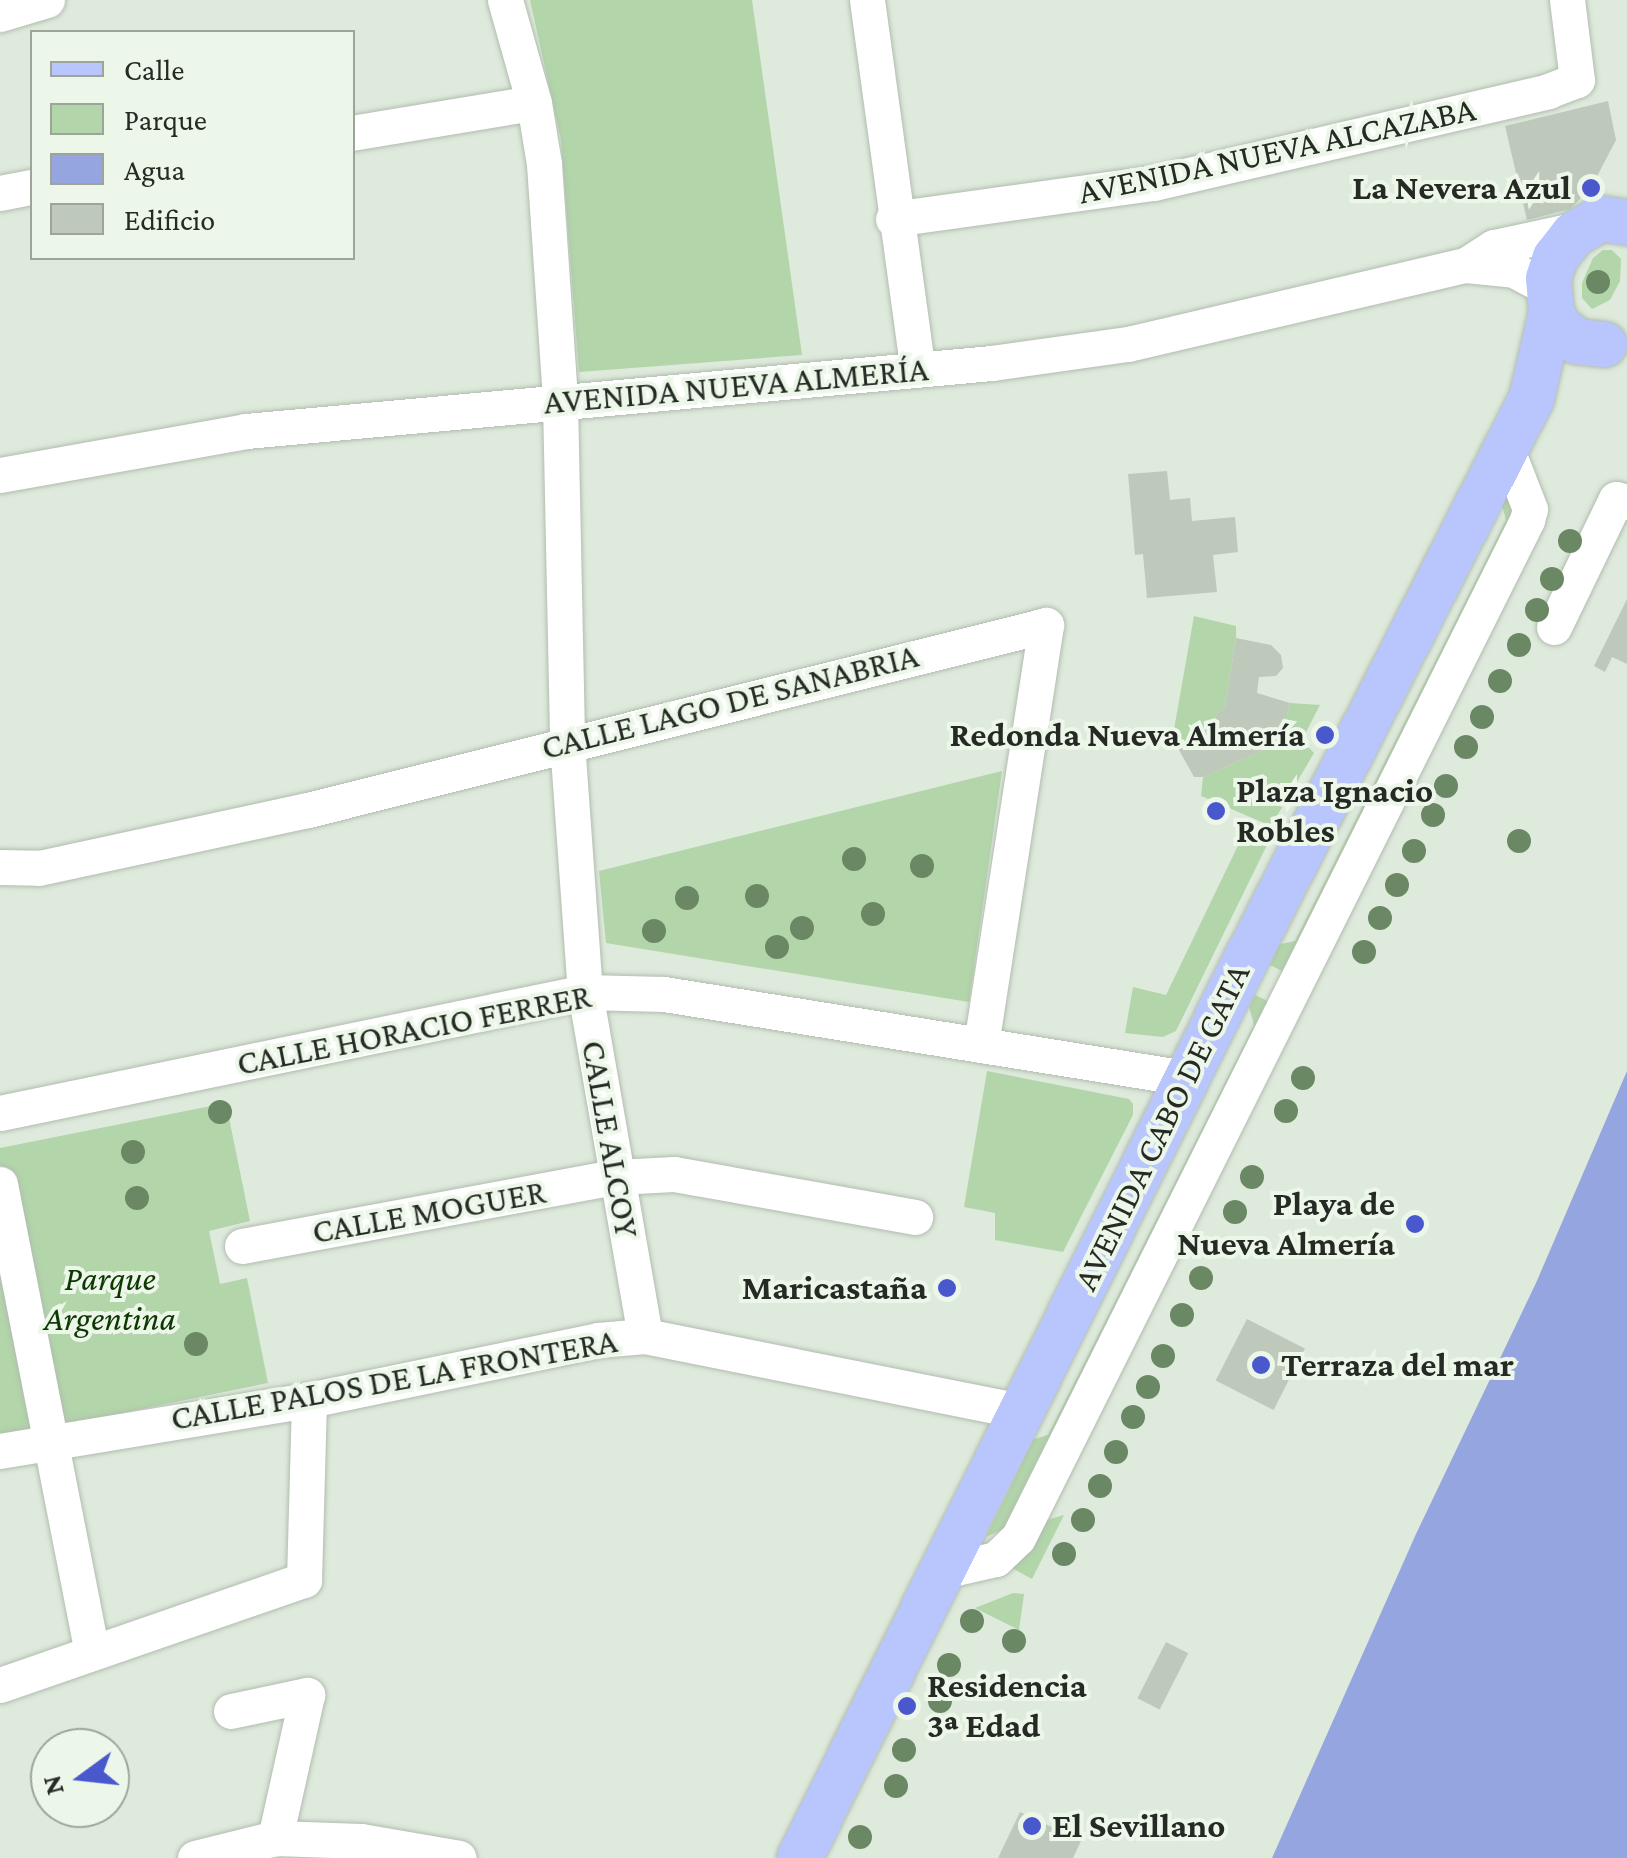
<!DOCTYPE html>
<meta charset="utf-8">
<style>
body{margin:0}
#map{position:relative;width:1627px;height:1858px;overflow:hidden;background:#deeadc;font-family:"Crimson Pro",serif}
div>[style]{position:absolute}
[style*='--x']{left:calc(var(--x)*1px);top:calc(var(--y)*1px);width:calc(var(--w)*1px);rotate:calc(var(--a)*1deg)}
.green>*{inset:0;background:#b2d5aa}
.water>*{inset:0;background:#95a5df}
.building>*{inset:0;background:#bec9bc;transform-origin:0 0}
.roads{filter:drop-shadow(0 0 2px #b1bcaf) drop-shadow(0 0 2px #b1bcaf)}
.minor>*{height:35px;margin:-17.5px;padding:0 17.5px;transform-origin:17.5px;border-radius:17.5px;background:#fff}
.major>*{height:45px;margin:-22.5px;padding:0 22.5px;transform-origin:22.5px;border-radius:22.5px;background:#b9c6fe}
.trees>*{width:24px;height:24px;margin:-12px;border-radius:50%;background:#6b8864}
.dots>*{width:28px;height:28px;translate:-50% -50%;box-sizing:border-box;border:5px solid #ecf7e9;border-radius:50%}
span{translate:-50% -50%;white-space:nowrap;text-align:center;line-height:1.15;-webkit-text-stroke:8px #ecf7e9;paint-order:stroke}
.street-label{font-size:35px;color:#262a25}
.poi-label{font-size:35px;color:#262a25;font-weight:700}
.right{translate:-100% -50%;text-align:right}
.left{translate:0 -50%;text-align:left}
.park-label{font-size:35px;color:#0d3802;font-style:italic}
.legend{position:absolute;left:30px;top:30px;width:325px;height:230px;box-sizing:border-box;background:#ecf7e9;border:2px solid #9da59b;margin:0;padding:12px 18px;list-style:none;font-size:30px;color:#262a25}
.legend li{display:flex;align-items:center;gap:20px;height:50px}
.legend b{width:50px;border:2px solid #9da59b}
.north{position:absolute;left:30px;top:1728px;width:100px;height:100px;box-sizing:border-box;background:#ecf7e9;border:2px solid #9da59b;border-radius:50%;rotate:255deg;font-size:28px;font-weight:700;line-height:40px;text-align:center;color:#262a25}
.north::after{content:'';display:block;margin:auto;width:35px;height:45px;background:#4958cd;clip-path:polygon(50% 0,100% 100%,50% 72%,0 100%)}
</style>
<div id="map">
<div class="green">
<i style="clip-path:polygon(530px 0,752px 0,802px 355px,579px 372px,561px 140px)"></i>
<i style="clip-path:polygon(1603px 250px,1612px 250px,1621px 259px,1620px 281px,1610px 300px,1592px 309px,1582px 298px,1582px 283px,1593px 258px)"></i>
<i style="clip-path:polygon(1509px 491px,1517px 510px,1288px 974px,1270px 965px,1280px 944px,1295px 941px,1506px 520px,1502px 505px)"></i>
<i style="clip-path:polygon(1194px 616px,1236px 626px,1236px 638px,1225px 707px,1179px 750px,1173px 735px)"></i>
<i style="clip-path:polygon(1290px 703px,1320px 705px,1302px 740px,1314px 753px,1271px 826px,1201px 796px,1203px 777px,1281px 742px)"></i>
<i style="clip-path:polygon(1002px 771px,969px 1002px,606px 943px,599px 871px)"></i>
<i style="clip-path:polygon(1244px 833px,1267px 845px,1176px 1031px,1163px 1037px,1125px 1033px,1133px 987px,1166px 995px)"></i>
<i style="clip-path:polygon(1255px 995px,1274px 1004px,1008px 1527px,986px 1537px,1034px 1439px,1048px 1435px,1254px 1025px,1249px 1007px)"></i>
<i style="clip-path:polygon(987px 1071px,1129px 1099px,1133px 1104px,1133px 1115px,1063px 1252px,995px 1240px,995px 1213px,964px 1207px)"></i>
<i style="clip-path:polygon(226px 1103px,250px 1221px,209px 1231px,220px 1284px,247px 1278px,268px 1383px,0 1438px,0 1148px)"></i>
<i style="clip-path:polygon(1064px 1515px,1032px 1579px,1010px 1567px,1047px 1520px)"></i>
<i style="clip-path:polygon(1013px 1593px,1024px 1594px,1019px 1630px,975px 1608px)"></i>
</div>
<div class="water">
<i style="clip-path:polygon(1627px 1071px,1627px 1858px,1272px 1858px,1416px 1534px,1536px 1283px)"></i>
</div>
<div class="building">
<i style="clip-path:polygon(1608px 101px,1616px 140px,1591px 188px,1570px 209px,1527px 220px,1505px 126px)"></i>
<i style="clip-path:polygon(1167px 471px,1170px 500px,1190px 498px,1192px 521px,1235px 517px,1238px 552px,1213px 555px,1217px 592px,1147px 598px,1143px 554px,1135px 555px,1128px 474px)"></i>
<i style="clip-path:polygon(1627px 599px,1627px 664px,1612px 657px,1605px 672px,1594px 666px)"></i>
<i style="clip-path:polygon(1236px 638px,1271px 645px,1281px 655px,1283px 668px,1276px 676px,1259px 677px,1257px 693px,1290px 703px,1281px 742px,1203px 777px,1194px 777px,1179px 750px,1225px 707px)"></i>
<i style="left:1247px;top:1319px;width:65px;height:69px;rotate:27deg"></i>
<i style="left:1166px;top:1642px;width:25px;height:63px;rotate:27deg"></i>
<i style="clip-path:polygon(1020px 1812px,1081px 1841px,1073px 1858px,998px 1858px)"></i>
</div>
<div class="roads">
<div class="minor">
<i style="--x:505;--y:0;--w:107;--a:74.3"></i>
<i style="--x:534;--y:103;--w:62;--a:80.7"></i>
<i style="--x:544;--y:164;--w:238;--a:86.1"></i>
<i style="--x:560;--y:401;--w:341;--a:88.8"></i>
<i style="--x:567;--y:742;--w:251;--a:85.9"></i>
<i style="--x:585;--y:992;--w:349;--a:80.1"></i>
<i style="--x:867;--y:0;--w:373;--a:82.2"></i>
<i style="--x:0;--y:14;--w:49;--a:-16.6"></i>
<i style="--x:352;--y:133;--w:184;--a:-9.4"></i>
<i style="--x:0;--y:193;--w:33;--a:-11"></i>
<i style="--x:893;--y:219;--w:263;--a:-7.9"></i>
<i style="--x:1154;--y:183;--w:405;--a:-13.1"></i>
<i style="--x:1548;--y:91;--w:31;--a:-21"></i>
<i style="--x:1577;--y:80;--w:81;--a:-97.1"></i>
<i style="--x:1466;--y:265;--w:33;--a:-33"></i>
<i style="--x:1494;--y:247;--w:90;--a:-12.2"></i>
<i style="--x:0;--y:475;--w:250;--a:-10.1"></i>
<i style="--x:246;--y:431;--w:749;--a:-5.21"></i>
<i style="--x:992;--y:363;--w:137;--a:-8"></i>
<i style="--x:1128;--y:344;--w:347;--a:-13.2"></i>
<i style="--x:1466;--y:265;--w:48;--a:5.9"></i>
<i style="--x:1514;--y:270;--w:38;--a:28"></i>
<i style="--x:1554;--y:627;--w:142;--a:-64.2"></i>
<i style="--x:1616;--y:499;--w:11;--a:15"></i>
<i style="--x:0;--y:867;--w:39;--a:1"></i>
<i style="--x:39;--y:868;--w:275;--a:-12.2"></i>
<i style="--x:308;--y:810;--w:761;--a:-14.07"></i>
<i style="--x:1046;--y:625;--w:425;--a:98.8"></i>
<i style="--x:0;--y:1113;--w:597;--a:-11.69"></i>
<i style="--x:585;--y:992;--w:79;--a:1.5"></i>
<i style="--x:664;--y:994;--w:529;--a:9.14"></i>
<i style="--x:0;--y:1184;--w:477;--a:78.9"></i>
<i style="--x:242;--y:1246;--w:380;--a:-10.5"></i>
<i style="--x:616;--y:1177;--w:58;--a:-3"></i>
<i style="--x:674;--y:1174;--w:245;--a:10.1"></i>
<i style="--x:0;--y:1451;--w:313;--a:-9.4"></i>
<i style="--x:309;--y:1400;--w:295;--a:-11.7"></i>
<i style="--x:598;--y:1340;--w:47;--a:-4.9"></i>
<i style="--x:645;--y:1336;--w:384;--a:11.3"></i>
<i style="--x:943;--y:1571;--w:54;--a:-12.8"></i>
<i style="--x:996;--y:1559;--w:30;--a:-44"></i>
<i style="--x:1018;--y:1538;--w:1138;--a:-63.43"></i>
<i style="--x:1527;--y:520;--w:11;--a:-75"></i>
<i style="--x:1530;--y:509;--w:69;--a:-111.3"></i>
<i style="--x:0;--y:1685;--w:322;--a:-19.1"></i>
<i style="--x:304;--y:1580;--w:180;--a:-88.4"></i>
<i style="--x:231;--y:1711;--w:78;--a:-11.9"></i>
<i style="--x:307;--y:1695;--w:147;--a:102.6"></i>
<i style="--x:195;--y:1858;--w:82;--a:-14"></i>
<i style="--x:275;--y:1838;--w:86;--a:2"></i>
<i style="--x:361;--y:1841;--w:99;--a:9.8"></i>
</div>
<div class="major">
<i style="--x:1604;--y:344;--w:27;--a:-174"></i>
<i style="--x:1577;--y:341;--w:24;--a:-142"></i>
<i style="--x:1558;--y:326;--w:16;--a:-117"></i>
<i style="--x:1551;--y:312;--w:34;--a:-95"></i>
<i style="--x:1548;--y:278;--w:22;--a:-72"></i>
<i style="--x:1555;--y:257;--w:29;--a:-52"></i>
<i style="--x:1573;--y:234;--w:32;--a:-30"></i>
<i style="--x:1601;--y:218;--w:26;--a:9"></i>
<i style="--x:799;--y:1858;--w:994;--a:-63.59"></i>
<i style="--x:1241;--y:968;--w:640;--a:-63.03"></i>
<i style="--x:1531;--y:398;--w:88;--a:-76.9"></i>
</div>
</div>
<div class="trees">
<i style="left:1598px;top:282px"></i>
<i style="left:1570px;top:541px"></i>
<i style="left:1552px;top:579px"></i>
<i style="left:1537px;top:610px"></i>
<i style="left:1519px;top:645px"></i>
<i style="left:1500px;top:681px"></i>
<i style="left:1482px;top:717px"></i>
<i style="left:1466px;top:747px"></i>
<i style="left:1446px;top:786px"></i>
<i style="left:1433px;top:815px"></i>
<i style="left:1519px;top:841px"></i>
<i style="left:1414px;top:851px"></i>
<i style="left:854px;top:859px"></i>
<i style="left:922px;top:866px"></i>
<i style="left:1397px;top:885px"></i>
<i style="left:757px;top:896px"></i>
<i style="left:687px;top:898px"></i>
<i style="left:873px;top:914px"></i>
<i style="left:1380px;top:918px"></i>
<i style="left:802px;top:928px"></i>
<i style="left:654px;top:931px"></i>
<i style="left:777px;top:947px"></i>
<i style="left:1364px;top:952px"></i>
<i style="left:1303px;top:1078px"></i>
<i style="left:1286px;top:1111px"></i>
<i style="left:220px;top:1112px"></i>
<i style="left:133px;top:1152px"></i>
<i style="left:1252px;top:1177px"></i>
<i style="left:137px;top:1198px"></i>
<i style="left:1235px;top:1212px"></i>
<i style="left:1201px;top:1278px"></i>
<i style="left:1182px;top:1315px"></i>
<i style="left:196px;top:1344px"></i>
<i style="left:1163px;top:1356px"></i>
<i style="left:1148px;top:1387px"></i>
<i style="left:1133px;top:1417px"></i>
<i style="left:1116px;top:1452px"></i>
<i style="left:1100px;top:1486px"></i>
<i style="left:1083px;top:1520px"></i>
<i style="left:1064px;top:1554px"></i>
<i style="left:972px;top:1621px"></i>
<i style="left:1014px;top:1641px"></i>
<i style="left:949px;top:1665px"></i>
<i style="left:940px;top:1701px"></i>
<i style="left:904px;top:1750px"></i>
<i style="left:896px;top:1786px"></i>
<i style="left:860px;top:1837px"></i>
</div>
<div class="dots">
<i style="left:1591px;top:188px;background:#4958cd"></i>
<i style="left:1325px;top:735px;background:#4958cd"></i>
<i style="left:1216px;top:811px;background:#4958cd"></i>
<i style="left:1415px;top:1224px;background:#4958cd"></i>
<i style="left:947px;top:1288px;background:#4958cd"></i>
<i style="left:1261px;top:1365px;background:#4958cd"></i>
<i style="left:907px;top:1706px;background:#4958cd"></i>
<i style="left:1032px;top:1826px;background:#4958cd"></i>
</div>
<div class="street-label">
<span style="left:1277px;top:151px;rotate:-12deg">AVENIDA NUEVA ALCAZABA</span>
<span style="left:736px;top:386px;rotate:-5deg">AVENIDA NUEVA ALMERÍA</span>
<span style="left:730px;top:702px;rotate:-14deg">CALLE LAGO DE SANABRIA</span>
<span style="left:414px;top:1030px;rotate:-11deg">CALLE HORACIO FERRER</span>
<span style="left:1162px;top:1127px;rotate:-64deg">AVENIDA CABO DE GATA</span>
<span style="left:610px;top:1139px;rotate:80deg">CALLE ALCOY</span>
<span style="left:429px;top:1212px;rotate:-10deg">CALLE MOGUER</span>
<span style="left:394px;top:1380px;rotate:-10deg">CALLE PALOS DE LA FRONTERA</span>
</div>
<div class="poi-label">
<span class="right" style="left:1571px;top:188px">La Nevera Azul</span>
<span class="right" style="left:1305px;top:735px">Redonda Nueva Almería</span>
<span class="left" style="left:1236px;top:811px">Plaza Ignacio<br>Robles</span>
<span class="right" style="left:1395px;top:1224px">Playa de<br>Nueva Almería</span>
<span class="right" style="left:927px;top:1288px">Maricastaña</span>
<span class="left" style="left:1281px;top:1365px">Terraza del mar</span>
<span class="left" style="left:927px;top:1706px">Residencia<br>3ª Edad</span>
<span class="left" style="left:1052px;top:1826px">El Sevillano</span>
</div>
<div class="park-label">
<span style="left:110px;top:1299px">Parque<br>Argentina</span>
</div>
<ul class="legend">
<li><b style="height:12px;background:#b9c6fe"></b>Calle</li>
<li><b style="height:28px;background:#b2d5aa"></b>Parque</li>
<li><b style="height:28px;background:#95a5df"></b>Agua</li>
<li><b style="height:28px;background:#bec9bc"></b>Edificio</li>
</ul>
<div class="north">N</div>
</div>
